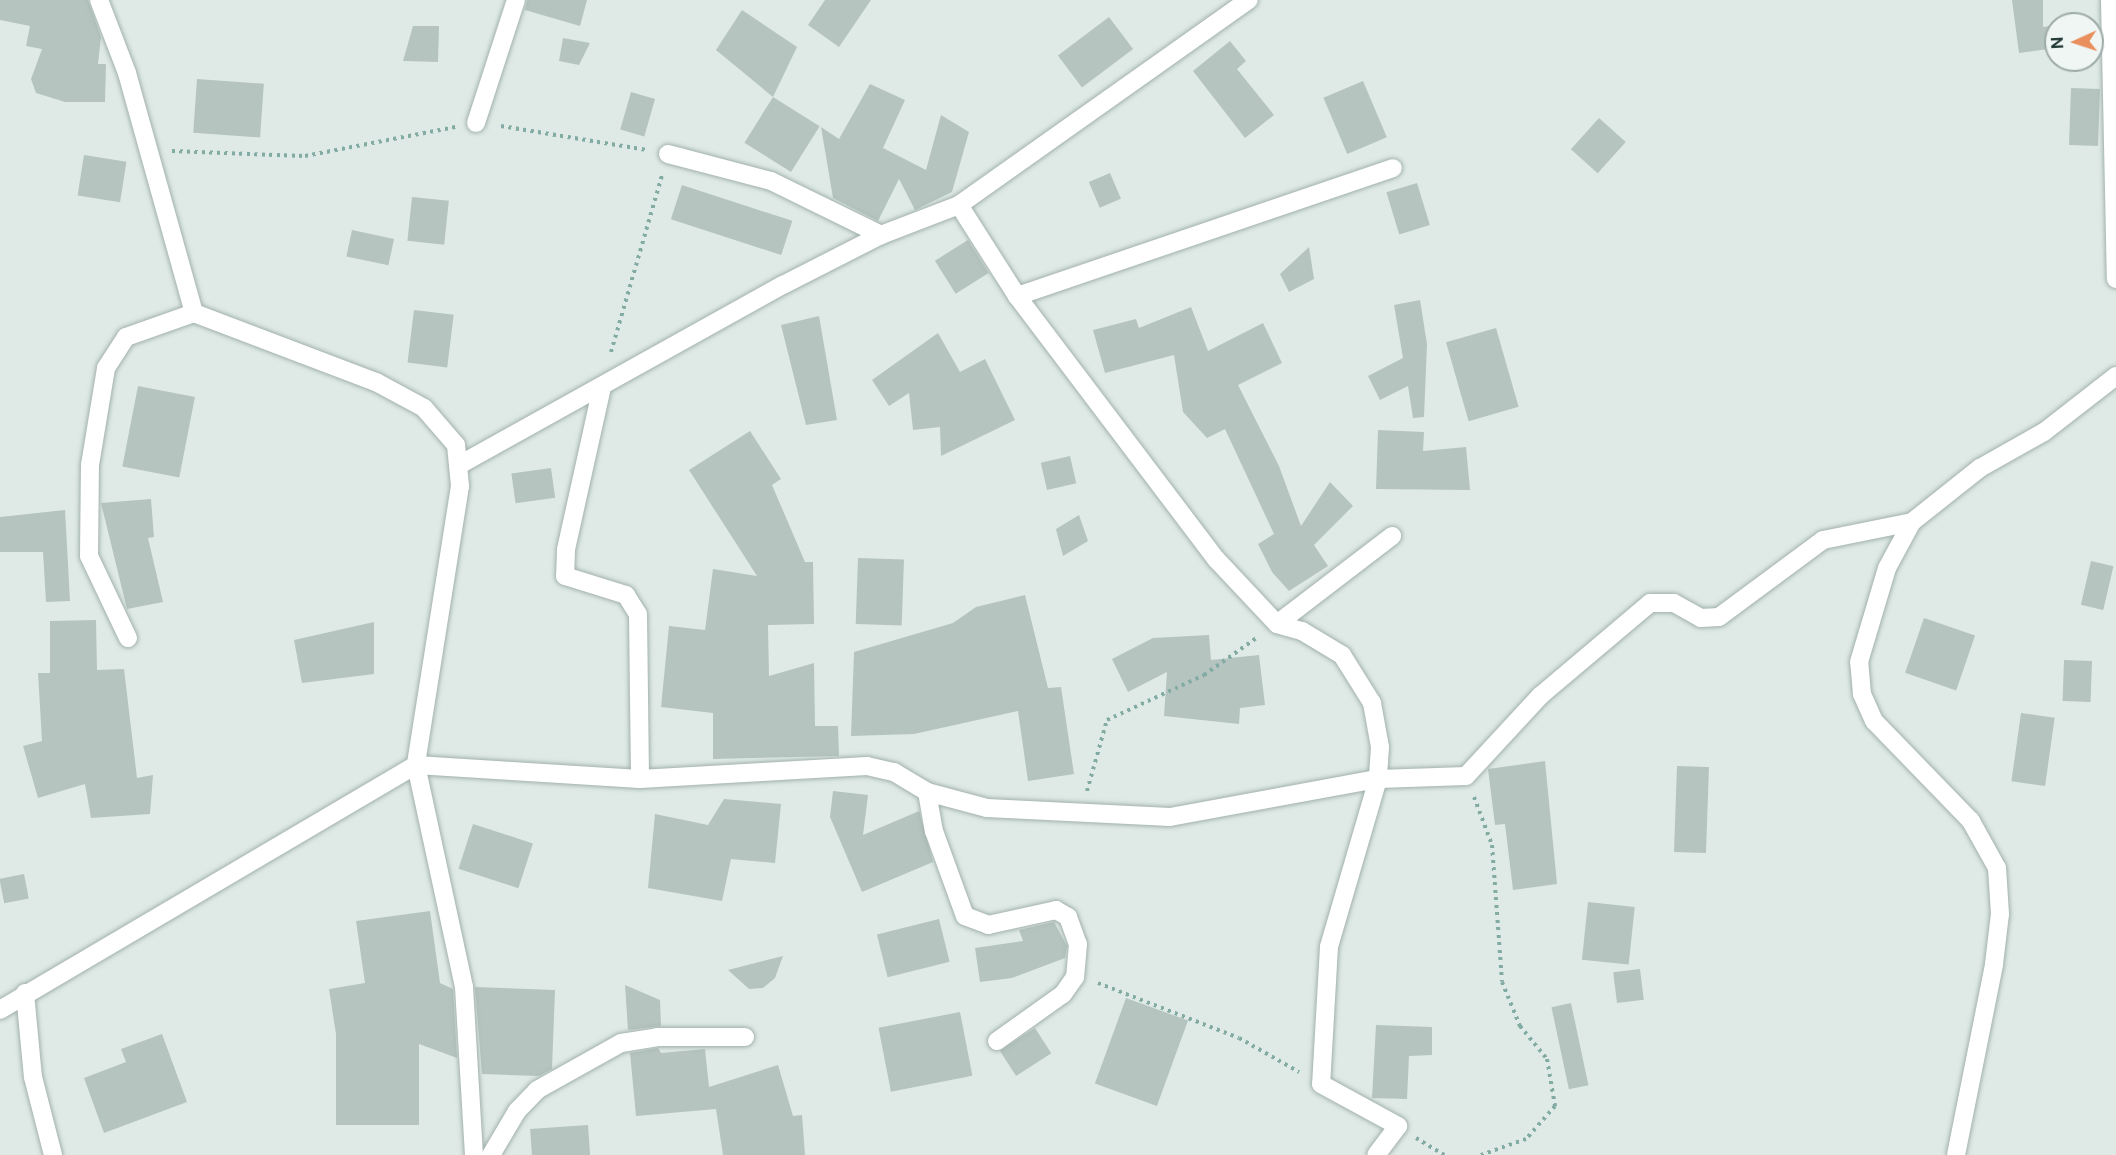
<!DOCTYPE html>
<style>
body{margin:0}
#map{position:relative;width:2116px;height:1155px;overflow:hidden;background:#dfeae6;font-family:"Public Sans",sans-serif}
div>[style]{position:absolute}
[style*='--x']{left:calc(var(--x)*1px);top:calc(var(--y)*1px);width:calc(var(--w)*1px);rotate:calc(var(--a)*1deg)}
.building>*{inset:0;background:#b5c4bf;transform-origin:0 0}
.path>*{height:4px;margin-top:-2px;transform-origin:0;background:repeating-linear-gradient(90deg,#82aba3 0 3px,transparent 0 7.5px)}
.roads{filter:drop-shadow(0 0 2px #a2b1ad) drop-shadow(0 0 2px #a2b1ad)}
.minor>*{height:18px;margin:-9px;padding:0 9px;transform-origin:9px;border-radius:9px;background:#fff}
span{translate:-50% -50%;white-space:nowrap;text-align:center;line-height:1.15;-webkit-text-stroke:5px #eff6f4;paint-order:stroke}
.north{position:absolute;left:2044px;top:12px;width:60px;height:60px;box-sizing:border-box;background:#eff6f4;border:2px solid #9daaa8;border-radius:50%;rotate:267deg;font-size:16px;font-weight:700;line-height:24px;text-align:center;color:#213935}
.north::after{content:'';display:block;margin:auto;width:21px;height:27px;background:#e98f5e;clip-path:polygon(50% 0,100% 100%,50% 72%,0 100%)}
</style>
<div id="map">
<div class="building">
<i style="clip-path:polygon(0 0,88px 0,101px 37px,98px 64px,106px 64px,105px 102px,65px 102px,36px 93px,31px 79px,42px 49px,26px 46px,30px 26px,0 20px)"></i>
<i style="clip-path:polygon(527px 0,587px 0,580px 26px,525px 10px)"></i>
<i style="clip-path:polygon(825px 0,871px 0,839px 47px,808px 25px)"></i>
<i style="clip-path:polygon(2012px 0,2043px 0,2043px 27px,2056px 25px,2056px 48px,2019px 53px)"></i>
<i style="clip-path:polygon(742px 10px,797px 47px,773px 97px,716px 50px)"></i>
<i style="left:1109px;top:17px;width:40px;height:64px;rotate:53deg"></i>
<i style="clip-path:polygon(413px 26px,439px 26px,438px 62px,403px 61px)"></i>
<i style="clip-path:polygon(563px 38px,590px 43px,579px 65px,559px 61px)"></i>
<i style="clip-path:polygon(1230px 41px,1246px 61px,1237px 69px,1274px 115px,1245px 138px,1193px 71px)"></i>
<i style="left:197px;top:79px;width:67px;height:54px;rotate:4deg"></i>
<i style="left:1363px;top:81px;width:61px;height:43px;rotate:67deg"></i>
<i style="clip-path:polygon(870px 84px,905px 100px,883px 148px,926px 170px,941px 115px,969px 132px,952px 192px,915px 210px,899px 179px,878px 221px,833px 198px,821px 127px,839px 139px)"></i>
<i style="left:2071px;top:88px;width:29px;height:57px;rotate:2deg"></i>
<i style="left:631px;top:92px;width:25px;height:39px;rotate:16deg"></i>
<i style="left:773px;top:97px;width:55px;height:54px;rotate:32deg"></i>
<i style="left:1599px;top:118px;width:36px;height:42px;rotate:42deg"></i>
<i style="left:84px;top:155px;width:43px;height:41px;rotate:9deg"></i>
<i style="left:1110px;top:173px;width:28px;height:23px;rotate:67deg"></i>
<i style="left:1417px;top:183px;width:44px;height:32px;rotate:73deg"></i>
<i style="left:682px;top:185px;width:116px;height:36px;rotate:18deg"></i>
<i style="left:412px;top:197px;width:37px;height:44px;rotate:6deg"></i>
<i style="left:352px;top:230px;width:43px;height:27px;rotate:12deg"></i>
<i style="left:968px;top:240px;width:39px;height:39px;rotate:58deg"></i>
<i style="clip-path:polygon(1309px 247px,1314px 279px,1289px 292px,1280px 274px)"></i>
<i style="clip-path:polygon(1420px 300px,1427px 344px,1424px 417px,1413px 418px,1408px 386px,1380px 400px,1368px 376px,1403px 358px,1394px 305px)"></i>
<i style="clip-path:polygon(1191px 307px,1208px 351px,1263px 323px,1282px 363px,1238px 385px,1279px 466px,1301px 526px,1330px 482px,1353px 506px,1314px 545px,1328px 566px,1289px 591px,1272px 572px,1258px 544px,1274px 534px,1225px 429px,1207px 438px,1183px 412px,1174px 355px,1105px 373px,1093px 330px,1136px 319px,1139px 328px)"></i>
<i style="left:414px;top:310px;width:40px;height:53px;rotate:7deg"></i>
<i style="clip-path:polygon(819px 316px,837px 420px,806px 425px,781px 325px)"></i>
<i style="left:1496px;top:328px;width:82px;height:52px;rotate:74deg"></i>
<i style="clip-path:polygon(938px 333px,960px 372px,985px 359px,1015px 420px,941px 456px,940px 427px,913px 430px,909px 393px,889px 406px,872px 380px)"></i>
<i style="left:138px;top:386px;width:58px;height:82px;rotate:11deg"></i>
<i style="clip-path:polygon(1378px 430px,1424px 432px,1423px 451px,1466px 447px,1470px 490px,1376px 489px)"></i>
<i style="clip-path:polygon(750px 431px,781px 479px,772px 485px,805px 562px,813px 562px,814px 624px,768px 625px,769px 676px,814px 663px,815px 726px,838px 726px,839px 756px,713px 759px,713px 713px,661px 707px,669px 626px,705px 630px,713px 569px,757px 576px,689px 470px)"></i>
<i style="left:1070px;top:456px;width:28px;height:30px;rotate:77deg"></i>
<i style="left:551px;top:468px;width:30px;height:40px;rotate:82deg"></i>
<i style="clip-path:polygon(151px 499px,154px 537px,148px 538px,163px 602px,127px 609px,101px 503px)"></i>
<i style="clip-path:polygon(65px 510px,70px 601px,46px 602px,43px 552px,0 552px,0 517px)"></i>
<i style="clip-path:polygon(1079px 515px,1088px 541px,1063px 556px,1056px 529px)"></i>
<i style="left:858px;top:558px;width:46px;height:66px;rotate:2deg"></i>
<i style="left:2091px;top:561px;width:23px;height:45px;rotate:13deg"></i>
<i style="clip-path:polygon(1025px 595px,1048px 688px,1061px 687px,1074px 774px,1028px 781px,1018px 711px,914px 734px,851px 736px,854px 652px,953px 623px,976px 607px)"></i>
<i style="left:1924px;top:618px;width:54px;height:58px;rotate:19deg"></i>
<i style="clip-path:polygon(96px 620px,97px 670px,124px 669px,137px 778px,153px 775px,150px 814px,91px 818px,85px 784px,38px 798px,23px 746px,42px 741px,38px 673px,50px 673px,50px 621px)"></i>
<i style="clip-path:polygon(374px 622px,374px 674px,302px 683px,294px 640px)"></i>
<i style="clip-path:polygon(1209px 635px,1211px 660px,1259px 655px,1265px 705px,1240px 708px,1239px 724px,1164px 716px,1167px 672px,1128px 692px,1112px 659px,1153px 638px)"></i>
<i style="left:2064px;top:660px;width:28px;height:41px;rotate:2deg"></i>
<i style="left:2021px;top:713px;width:34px;height:69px;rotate:8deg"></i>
<i style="clip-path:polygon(1545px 761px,1557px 884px,1513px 890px,1505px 824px,1495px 825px,1488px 769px)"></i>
<i style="left:1677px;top:766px;width:32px;height:86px;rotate:2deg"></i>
<i style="clip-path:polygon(833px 791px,868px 795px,863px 835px,919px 811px,933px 862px,862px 892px,830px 817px)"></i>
<i style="clip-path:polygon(724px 799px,781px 804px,775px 863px,731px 859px,722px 901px,648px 888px,655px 814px,708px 825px)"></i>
<i style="left:473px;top:824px;width:63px;height:47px;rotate:18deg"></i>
<i style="left:24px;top:874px;width:25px;height:25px;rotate:79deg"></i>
<i style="left:1588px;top:902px;width:47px;height:58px;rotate:6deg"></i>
<i style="clip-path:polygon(430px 911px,440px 983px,453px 989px,457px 1058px,419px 1044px,419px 1125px,336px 1125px,336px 1034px,329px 989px,365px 983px,356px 921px)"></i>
<i style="left:939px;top:919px;width:44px;height:64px;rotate:76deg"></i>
<i style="clip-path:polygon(1054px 922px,1067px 946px,1065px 958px,1012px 978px,980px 982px,975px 948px,1023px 941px,1019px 930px)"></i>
<i style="clip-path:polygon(783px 956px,775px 978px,763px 988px,749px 989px,728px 970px)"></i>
<i style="left:1640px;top:969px;width:31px;height:27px;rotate:83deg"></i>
<i style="clip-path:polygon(625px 985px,660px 1000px,661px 1026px,628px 1030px)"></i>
<i style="clip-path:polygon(475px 987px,555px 990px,552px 1069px,539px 1076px,482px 1074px)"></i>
<i style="left:1126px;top:998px;width:66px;height:91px;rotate:20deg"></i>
<i style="left:1571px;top:1003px;width:84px;height:20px;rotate:78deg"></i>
<i style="left:960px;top:1012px;width:65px;height:83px;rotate:79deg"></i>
<i style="clip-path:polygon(1376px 1025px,1432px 1027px,1432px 1055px,1409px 1056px,1407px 1099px,1372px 1098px)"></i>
<i style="left:1035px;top:1028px;width:30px;height:42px;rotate:57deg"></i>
<i style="clip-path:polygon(162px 1034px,187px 1102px,104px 1133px,84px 1078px,126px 1062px,121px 1049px)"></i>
<i style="clip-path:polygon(658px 1048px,661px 1053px,705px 1049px,709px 1087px,778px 1065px,793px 1116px,802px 1115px,805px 1155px,723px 1155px,716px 1109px,636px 1116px,630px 1053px)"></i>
<i style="left:588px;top:1125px;width:30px;height:58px;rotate:86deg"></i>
</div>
<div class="path">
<i style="--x:501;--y:126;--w:148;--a:9.3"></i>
<i style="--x:172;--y:151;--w:133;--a:2.2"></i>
<i style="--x:305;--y:156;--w:153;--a:-10.9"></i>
<i style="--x:611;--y:352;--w:184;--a:-73.9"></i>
<i style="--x:1087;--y:791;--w:74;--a:-74.3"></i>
<i style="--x:1107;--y:720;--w:107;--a:-24.9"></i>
<i style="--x:1204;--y:675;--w:67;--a:-35.3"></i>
<i style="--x:1474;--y:797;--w:51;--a:69.4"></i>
<i style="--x:1492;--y:845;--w:137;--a:85.8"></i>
<i style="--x:1502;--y:982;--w:48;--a:67.8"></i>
<i style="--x:1520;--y:1026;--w:43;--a:50.7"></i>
<i style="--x:1547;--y:1059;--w:48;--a:80.3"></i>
<i style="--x:1555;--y:1106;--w:44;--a:131.3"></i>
<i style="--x:1526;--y:1139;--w:48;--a:160.4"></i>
<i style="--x:1098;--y:983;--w:151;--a:21.3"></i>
<i style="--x:1239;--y:1038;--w:69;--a:29.5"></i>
<i style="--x:1416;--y:1138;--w:33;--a:31"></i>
</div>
<div class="roads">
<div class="minor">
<i style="--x:99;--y:0;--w:78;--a:69"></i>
<i style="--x:127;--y:73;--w:249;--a:74.4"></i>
<i style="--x:194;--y:313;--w:195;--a:20.8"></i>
<i style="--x:376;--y:382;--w:55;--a:28.4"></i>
<i style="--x:424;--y:408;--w:49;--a:49.1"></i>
<i style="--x:456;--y:445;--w:41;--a:84.4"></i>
<i style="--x:460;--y:486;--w:282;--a:99"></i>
<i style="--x:416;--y:765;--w:227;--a:77.8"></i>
<i style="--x:464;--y:987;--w:168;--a:86.6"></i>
<i style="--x:2110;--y:0;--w:279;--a:88.8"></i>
<i style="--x:476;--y:123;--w:129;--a:-72"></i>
<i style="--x:668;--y:154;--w:106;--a:14.7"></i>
<i style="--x:771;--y:181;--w:123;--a:26.1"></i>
<i style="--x:959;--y:205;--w:108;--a:57.5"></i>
<i style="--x:1017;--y:296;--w:330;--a:52.9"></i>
<i style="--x:1216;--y:559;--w:89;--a:46.8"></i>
<i style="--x:1277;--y:624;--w:26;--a:16"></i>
<i style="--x:1302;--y:631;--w:47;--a:31"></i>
<i style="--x:1342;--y:655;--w:57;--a:58"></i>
<i style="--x:1372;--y:703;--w:45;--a:79.7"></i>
<i style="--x:1380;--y:747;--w:32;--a:94"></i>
<i style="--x:1378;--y:779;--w:175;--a:106.3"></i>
<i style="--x:1329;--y:947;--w:137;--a:93.3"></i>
<i style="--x:1321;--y:1084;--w:88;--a:28.6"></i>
<i style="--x:1398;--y:1126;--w:36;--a:127"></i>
<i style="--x:1017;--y:296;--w:397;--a:-18.8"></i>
<i style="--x:602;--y:387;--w:167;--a:102.5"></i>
<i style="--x:566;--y:550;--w:26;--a:92"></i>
<i style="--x:565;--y:576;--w:64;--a:17.3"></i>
<i style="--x:626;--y:595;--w:22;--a:58"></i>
<i style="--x:638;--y:614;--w:165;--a:89.3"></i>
<i style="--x:461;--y:464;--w:368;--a:-29.1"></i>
<i style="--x:783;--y:285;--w:110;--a:-27"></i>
<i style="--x:881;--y:235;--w:84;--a:-21"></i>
<i style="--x:959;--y:205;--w:355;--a:-35.3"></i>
<i style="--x:1277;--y:624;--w:145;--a:-37.4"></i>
<i style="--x:128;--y:638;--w:91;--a:-115.4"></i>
<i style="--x:89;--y:556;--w:91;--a:-89.4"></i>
<i style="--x:90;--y:465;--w:98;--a:-80.6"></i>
<i style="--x:106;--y:368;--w:37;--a:-57"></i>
<i style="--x:126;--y:337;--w:72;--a:-19.4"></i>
<i style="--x:927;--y:792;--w:40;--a:80"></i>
<i style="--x:934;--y:831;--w:90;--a:70"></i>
<i style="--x:965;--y:916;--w:25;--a:21"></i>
<i style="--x:988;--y:925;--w:70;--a:-12.4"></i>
<i style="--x:1056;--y:910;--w:14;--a:30"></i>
<i style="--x:1068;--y:917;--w:29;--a:70"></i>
<i style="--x:1078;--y:944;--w:33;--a:95"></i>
<i style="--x:1075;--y:977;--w:21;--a:125"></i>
<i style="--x:1063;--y:994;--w:81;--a:144.5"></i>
<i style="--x:25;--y:993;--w:84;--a:84.6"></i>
<i style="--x:33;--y:1077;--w:81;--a:75.6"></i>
<i style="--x:0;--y:1010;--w:483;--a:-30.5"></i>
<i style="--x:416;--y:765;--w:224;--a:3.6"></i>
<i style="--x:640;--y:779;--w:227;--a:-3.3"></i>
<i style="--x:867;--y:766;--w:28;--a:13"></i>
<i style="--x:894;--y:772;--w:39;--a:31"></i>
<i style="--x:927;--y:792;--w:62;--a:14.9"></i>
<i style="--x:987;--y:808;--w:183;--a:2.8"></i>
<i style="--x:1170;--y:817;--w:211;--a:-10.4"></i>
<i style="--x:1378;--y:779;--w:88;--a:-2"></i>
<i style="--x:1466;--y:776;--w:109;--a:-47.2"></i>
<i style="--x:1540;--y:696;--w:144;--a:-40.2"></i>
<i style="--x:1650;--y:603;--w:24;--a:0"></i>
<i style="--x:1674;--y:603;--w:31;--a:29"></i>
<i style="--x:1701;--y:618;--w:18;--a:-3"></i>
<i style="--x:1719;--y:617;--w:129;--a:-36.5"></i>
<i style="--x:1823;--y:540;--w:91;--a:-11.4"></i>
<i style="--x:491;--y:1155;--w:51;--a:-59.4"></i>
<i style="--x:517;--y:1111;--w:29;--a:-46"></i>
<i style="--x:537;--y:1090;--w:96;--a:-29.2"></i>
<i style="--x:621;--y:1043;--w:36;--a:-9"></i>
<i style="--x:657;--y:1037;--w:88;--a:0"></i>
<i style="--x:1956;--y:1155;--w:195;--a:-78.7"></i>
<i style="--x:1994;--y:964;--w:50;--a:-83.2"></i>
<i style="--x:2000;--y:914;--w:46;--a:-93.7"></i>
<i style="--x:1997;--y:868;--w:54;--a:-119"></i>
<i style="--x:1971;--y:821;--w:139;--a:-134.1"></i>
<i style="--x:1874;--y:721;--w:30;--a:-114"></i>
<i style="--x:1862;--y:694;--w:32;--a:-95"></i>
<i style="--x:1859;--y:662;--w:98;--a:-73.4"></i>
<i style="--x:1887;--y:568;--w:52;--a:-61.5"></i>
<i style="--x:1912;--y:522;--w:87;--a:-38.5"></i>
<i style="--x:1980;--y:468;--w:73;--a:-29.4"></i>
<i style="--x:2044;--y:432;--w:91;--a:-37.9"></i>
</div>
</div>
<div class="north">N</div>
</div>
